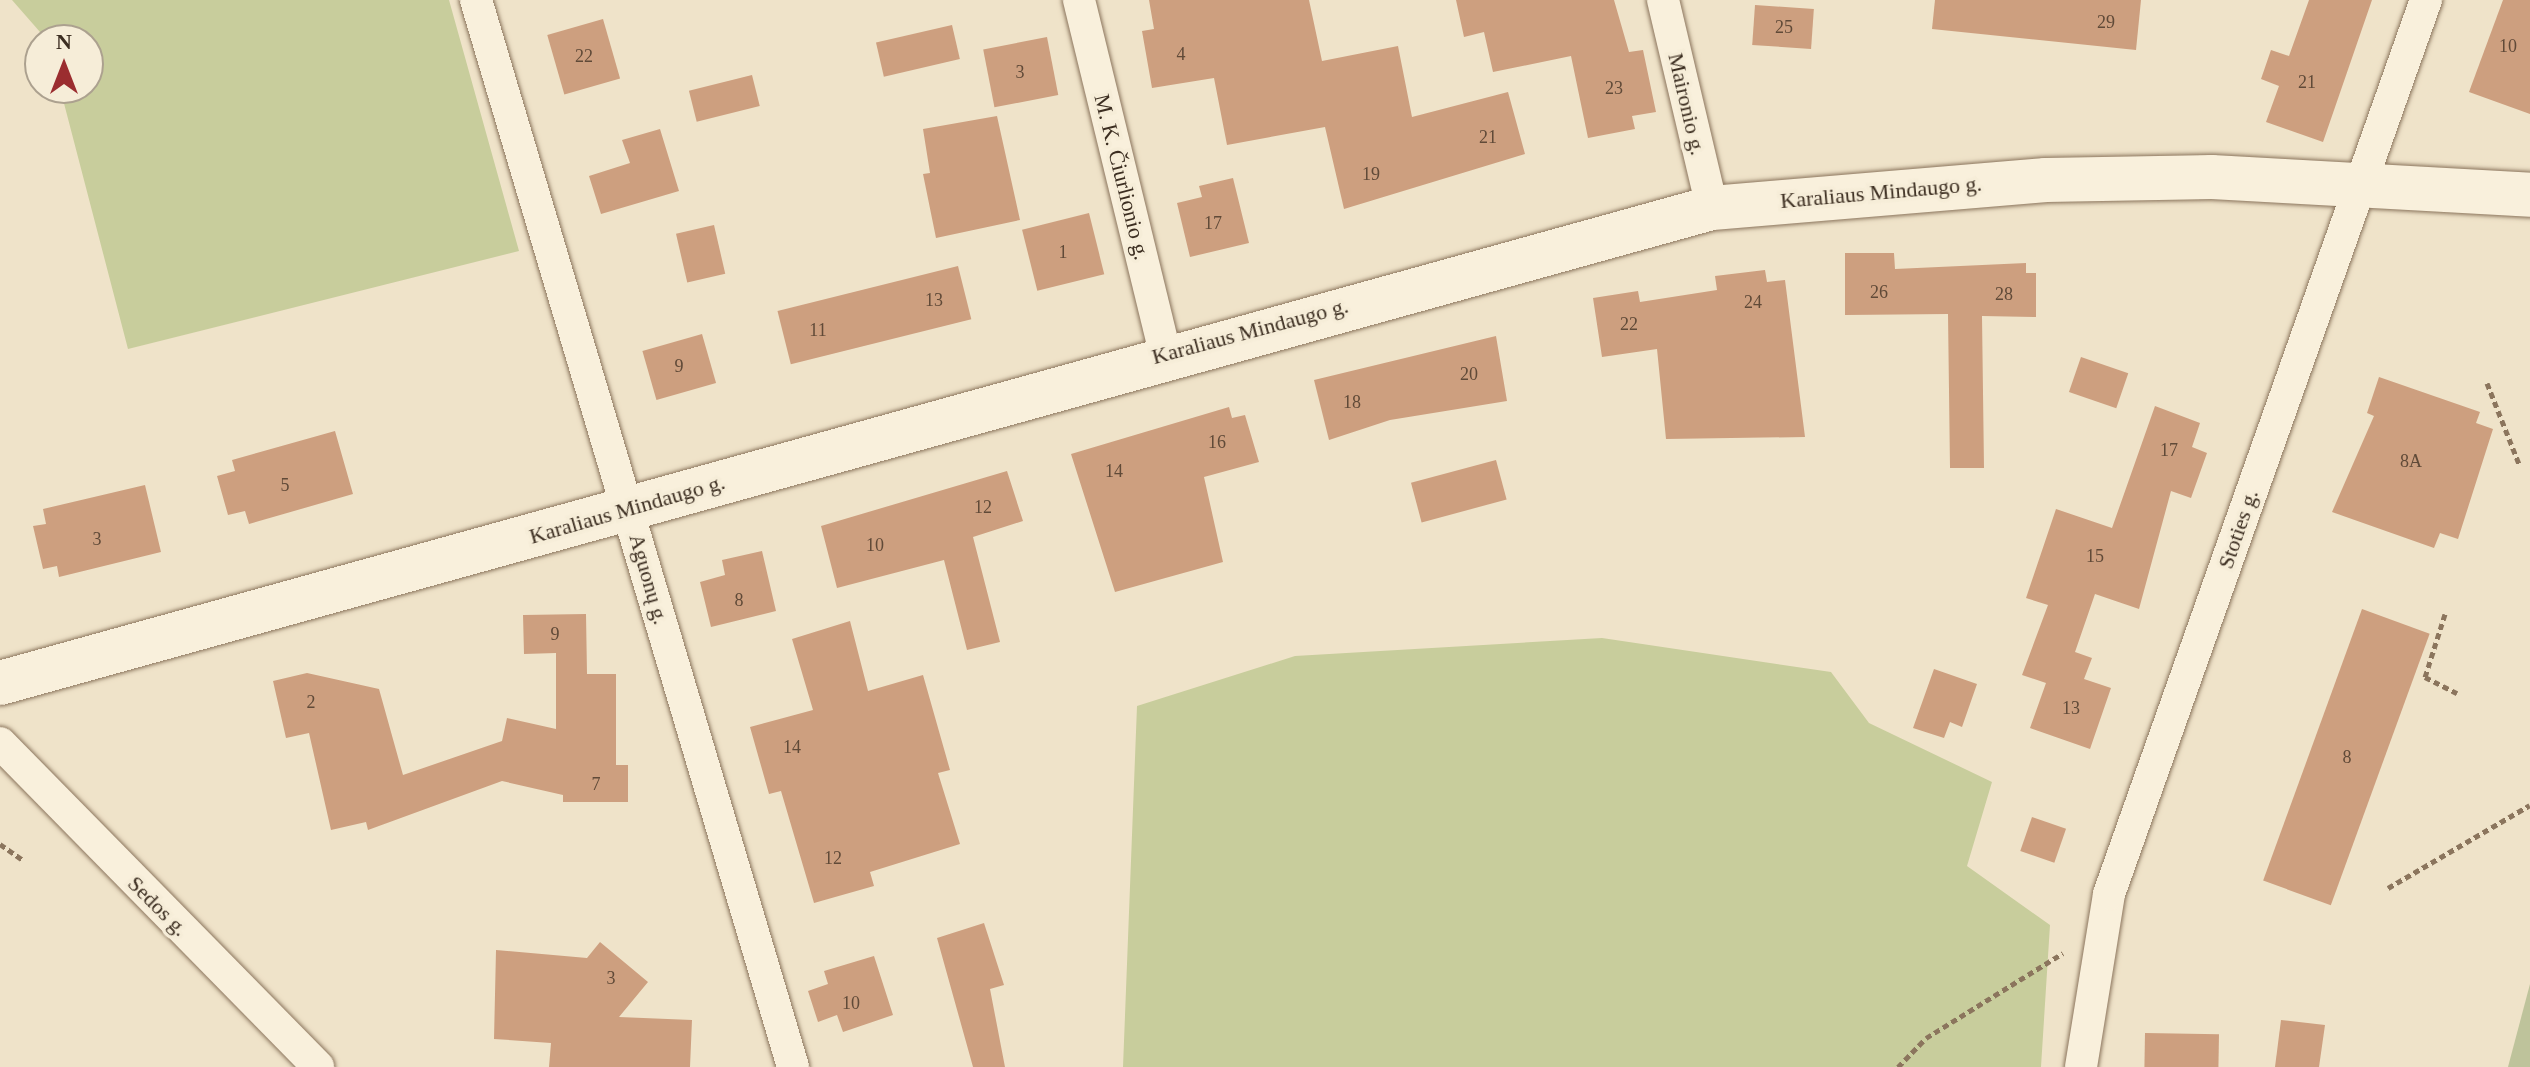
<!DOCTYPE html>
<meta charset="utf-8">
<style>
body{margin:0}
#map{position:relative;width:2530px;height:1067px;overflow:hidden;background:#efe3c9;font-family:Georgia,serif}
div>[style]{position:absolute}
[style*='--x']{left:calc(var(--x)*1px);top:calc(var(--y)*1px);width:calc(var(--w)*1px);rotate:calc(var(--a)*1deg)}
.green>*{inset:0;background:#c8cd9c}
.cemetery>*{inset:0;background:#bec39b}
.building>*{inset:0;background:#cd9f7f;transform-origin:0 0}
.path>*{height:5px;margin-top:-2.5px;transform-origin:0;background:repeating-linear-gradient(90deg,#8b755d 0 6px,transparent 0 10px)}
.roads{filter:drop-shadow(0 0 2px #8b755d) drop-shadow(0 0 2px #8b755d)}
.street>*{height:32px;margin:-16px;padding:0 16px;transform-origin:16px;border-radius:16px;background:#f9f0dc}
.secondary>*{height:44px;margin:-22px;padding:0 22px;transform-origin:22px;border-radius:22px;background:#f9f0dc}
span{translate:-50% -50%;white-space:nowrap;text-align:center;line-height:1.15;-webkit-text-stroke:7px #f6edd8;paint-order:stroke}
.number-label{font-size:18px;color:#604a38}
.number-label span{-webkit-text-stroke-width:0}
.street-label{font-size:22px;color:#3c2e21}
.north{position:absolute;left:24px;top:24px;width:80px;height:80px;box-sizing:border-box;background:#f6edd8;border:2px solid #aca18f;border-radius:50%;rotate:0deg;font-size:22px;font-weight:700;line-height:32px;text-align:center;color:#3c2e21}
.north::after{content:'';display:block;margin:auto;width:28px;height:36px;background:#9b2d2f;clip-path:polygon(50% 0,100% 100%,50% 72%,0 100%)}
</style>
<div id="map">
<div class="green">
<i style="clip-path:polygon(12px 0,449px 0,519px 251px,128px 349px,60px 88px,88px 88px,88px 40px,47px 40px)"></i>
<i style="clip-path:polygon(1602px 638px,1831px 672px,1869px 723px,1992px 782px,1967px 866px,2050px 925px,2041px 1067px,1123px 1067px,1137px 706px,1295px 656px)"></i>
</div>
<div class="cemetery">
<i style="clip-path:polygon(2530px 984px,2530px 1067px,2508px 1067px)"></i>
</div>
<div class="building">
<i style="clip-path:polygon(1149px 0,1309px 0,1322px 61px,1398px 46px,1412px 117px,1508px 92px,1525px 154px,1344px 209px,1325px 127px,1227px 145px,1214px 78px,1152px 88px,1142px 31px,1154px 29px)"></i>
<i style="clip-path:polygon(1456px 0,1614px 0,1629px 52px,1643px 50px,1656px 112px,1632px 116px,1635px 129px,1588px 138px,1571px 56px,1493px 72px,1484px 32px,1464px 37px)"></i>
<i style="clip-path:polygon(1935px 0,2141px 0,2136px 50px,1932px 29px)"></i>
<i style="clip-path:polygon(2309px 0,2372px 0,2323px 142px,2266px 122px,2279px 86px,2261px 79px,2271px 50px,2289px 56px)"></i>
<i style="clip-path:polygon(2503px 0,2530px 0,2530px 114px,2469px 92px)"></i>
<i style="left:1755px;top:5px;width:59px;height:40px;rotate:4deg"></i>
<i style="left:603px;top:19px;width:62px;height:58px;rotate:74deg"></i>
<i style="left:952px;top:25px;width:35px;height:78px;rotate:77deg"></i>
<i style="left:1047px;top:37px;width:59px;height:65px;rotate:79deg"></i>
<i style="left:752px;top:75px;width:32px;height:65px;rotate:76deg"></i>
<i style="clip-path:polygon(997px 116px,1020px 220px,936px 238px,923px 174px,930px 173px,923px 129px)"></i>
<i style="clip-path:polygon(660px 129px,679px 191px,601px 214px,589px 176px,630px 163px,622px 140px)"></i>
<i style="clip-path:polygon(1233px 178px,1249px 243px,1190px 257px,1177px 203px,1202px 197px,1199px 186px)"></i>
<i style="left:1089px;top:213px;width:63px;height:69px;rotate:76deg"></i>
<i style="left:714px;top:225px;width:50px;height:39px;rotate:77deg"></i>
<i style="clip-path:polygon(1845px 253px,1894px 253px,1895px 269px,2026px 263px,2026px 273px,2036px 273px,2036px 317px,1982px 316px,1984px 468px,1950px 468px,1948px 314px,1845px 315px)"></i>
<i style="left:958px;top:266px;width:55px;height:186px;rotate:76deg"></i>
<i style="clip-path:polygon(1765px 270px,1767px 282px,1785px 280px,1805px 437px,1666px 439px,1657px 349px,1602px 357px,1593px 298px,1638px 291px,1640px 302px,1717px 290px,1715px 276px)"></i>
<i style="left:702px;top:334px;width:51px;height:62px;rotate:74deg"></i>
<i style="clip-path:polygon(1496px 336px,1507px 401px,1390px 420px,1329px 440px,1314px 380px)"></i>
<i style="left:2081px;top:357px;width:50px;height:37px;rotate:19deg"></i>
<i style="clip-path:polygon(2379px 377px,2480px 412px,2476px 423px,2493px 429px,2458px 539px,2440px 533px,2434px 548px,2332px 512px,2374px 416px,2367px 413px)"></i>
<i style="clip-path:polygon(2155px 406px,2200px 423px,2192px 447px,2207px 453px,2191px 498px,2171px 491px,2139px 609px,2095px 594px,2075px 652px,2092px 658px,2084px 679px,2111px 688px,2090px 749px,2030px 728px,2046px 683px,2022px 675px,2048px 605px,2026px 598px,2056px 509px,2112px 528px)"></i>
<i style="clip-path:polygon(1229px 407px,1232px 418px,1245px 415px,1259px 462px,1204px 477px,1223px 562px,1115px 592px,1071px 454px)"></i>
<i style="clip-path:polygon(335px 431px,353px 494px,249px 524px,245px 511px,228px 515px,217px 476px,235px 471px,232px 460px)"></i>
<i style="left:1496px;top:460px;width:41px;height:88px;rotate:75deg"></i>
<i style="clip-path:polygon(1007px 471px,1023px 521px,973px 537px,1000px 642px,967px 650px,944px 560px,837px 588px,821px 526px)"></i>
<i style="clip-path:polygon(145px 485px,161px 552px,59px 577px,57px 566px,43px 569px,33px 526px,46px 524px,43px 509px)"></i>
<i style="clip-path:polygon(762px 551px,776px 611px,711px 627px,700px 582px,725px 575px,722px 560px)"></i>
<i style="left:2362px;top:609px;width:72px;height:289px;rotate:20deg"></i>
<i style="clip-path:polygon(586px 614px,587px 674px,616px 674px,616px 765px,628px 765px,628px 802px,563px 802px,563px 795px,502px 781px,368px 830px,366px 822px,331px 830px,309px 733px,286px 738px,273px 681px,307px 673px,379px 689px,403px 775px,502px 741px,507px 718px,556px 729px,556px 653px,524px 654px,523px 615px)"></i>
<i style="clip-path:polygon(850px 621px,868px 691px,923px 675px,950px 770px,938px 773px,960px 844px,870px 872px,874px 886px,814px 903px,781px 791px,769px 794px,750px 727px,813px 710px,792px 639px)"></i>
<i style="clip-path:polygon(1934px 669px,1977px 684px,1962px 727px,1950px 722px,1944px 738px,1913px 728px)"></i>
<i style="left:2032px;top:817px;width:36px;height:36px;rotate:19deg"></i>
<i style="clip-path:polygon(984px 923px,1004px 985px,990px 989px,1005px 1067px,973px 1067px,937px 938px)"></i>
<i style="clip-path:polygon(600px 942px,648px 982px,619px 1017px,692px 1020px,690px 1067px,549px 1067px,551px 1043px,494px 1039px,496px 950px,587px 958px)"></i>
<i style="clip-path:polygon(874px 956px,893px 1015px,843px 1032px,837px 1015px,818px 1022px,808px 991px,828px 984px,824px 971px)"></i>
<i style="clip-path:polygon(2281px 1020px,2325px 1025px,2319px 1067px,2275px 1067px)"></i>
<i style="left:2145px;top:1033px;width:74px;height:34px;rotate:1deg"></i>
</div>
<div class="path">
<i style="--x:2487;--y:383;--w:87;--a:68.4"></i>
<i style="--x:2445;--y:614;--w:66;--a:107.6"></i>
<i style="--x:2425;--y:677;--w:36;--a:27"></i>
<i style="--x:0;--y:844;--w:29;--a:35"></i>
<i style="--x:2388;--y:888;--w:164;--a:-30.3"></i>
<i style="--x:1898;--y:1067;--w:40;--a:-46"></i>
<i style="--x:1926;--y:1038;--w:161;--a:-31.8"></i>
</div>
<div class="roads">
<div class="street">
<i style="--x:476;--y:0;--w:1113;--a:73.45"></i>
<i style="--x:1079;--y:0;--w:364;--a:76.3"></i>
<i style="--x:1663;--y:0;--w:214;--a:76.7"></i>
<i style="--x:0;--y:743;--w:454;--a:45.5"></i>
<i style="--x:2081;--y:1067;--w:175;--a:-80.8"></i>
<i style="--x:2109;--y:894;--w:949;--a:-70.48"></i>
</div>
<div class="secondary">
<i style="--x:0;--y:683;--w:1777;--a:-15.51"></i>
<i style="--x:1712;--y:208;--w:335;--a:-4.8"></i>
<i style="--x:2046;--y:180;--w:166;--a:-1"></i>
<i style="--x:2212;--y:177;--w:319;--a:3.2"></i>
</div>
</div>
<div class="number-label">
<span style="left:2106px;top:22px">29</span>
<span style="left:1784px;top:27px">25</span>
<span style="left:2508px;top:46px">10</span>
<span style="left:1181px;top:54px">4</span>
<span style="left:584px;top:56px">22</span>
<span style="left:1020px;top:72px">3</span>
<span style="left:2307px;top:82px">21</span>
<span style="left:1614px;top:88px">23</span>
<span style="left:1488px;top:137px">21</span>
<span style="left:1371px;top:174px">19</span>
<span style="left:1213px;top:223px">17</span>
<span style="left:1063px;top:252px">1</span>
<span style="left:1879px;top:292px">26</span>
<span style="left:2004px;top:294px">28</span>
<span style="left:934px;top:300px">13</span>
<span style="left:1753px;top:302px">24</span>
<span style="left:1629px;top:324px">22</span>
<span style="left:818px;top:330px">11</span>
<span style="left:679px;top:366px">9</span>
<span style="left:1469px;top:374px">20</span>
<span style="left:1352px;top:402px">18</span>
<span style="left:1217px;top:442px">16</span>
<span style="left:2169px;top:450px">17</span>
<span style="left:2411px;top:461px">8A</span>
<span style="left:1114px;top:471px">14</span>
<span style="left:285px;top:485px">5</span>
<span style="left:983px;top:507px">12</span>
<span style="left:97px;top:539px">3</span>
<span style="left:875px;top:545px">10</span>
<span style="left:2095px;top:556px">15</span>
<span style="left:739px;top:600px">8</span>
<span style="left:555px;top:634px">9</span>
<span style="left:311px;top:702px">2</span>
<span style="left:2071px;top:708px">13</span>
<span style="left:792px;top:747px">14</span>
<span style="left:2347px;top:757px">8</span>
<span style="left:596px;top:784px">7</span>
<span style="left:833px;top:858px">12</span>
<span style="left:611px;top:978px">3</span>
<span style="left:851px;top:1003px">10</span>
</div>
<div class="street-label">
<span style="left:1687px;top:104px;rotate:77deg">Maironio g.</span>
<span style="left:1122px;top:177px;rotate:76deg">M. K. Čiurlionio g.</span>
<span style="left:1881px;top:192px;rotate:-5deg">Karaliaus Mindaugo g.</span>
<span style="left:1250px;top:331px;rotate:-15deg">Karaliaus Mindaugo g.</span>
<span style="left:627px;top:509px;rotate:-16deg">Karaliaus Mindaugo g.</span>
<span style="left:2238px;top:529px;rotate:-71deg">Stoties g.</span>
<span style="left:649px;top:579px;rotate:74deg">Aguonų g.</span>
<span style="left:158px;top:906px;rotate:45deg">Sedos g.</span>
</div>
<div class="north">N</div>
</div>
